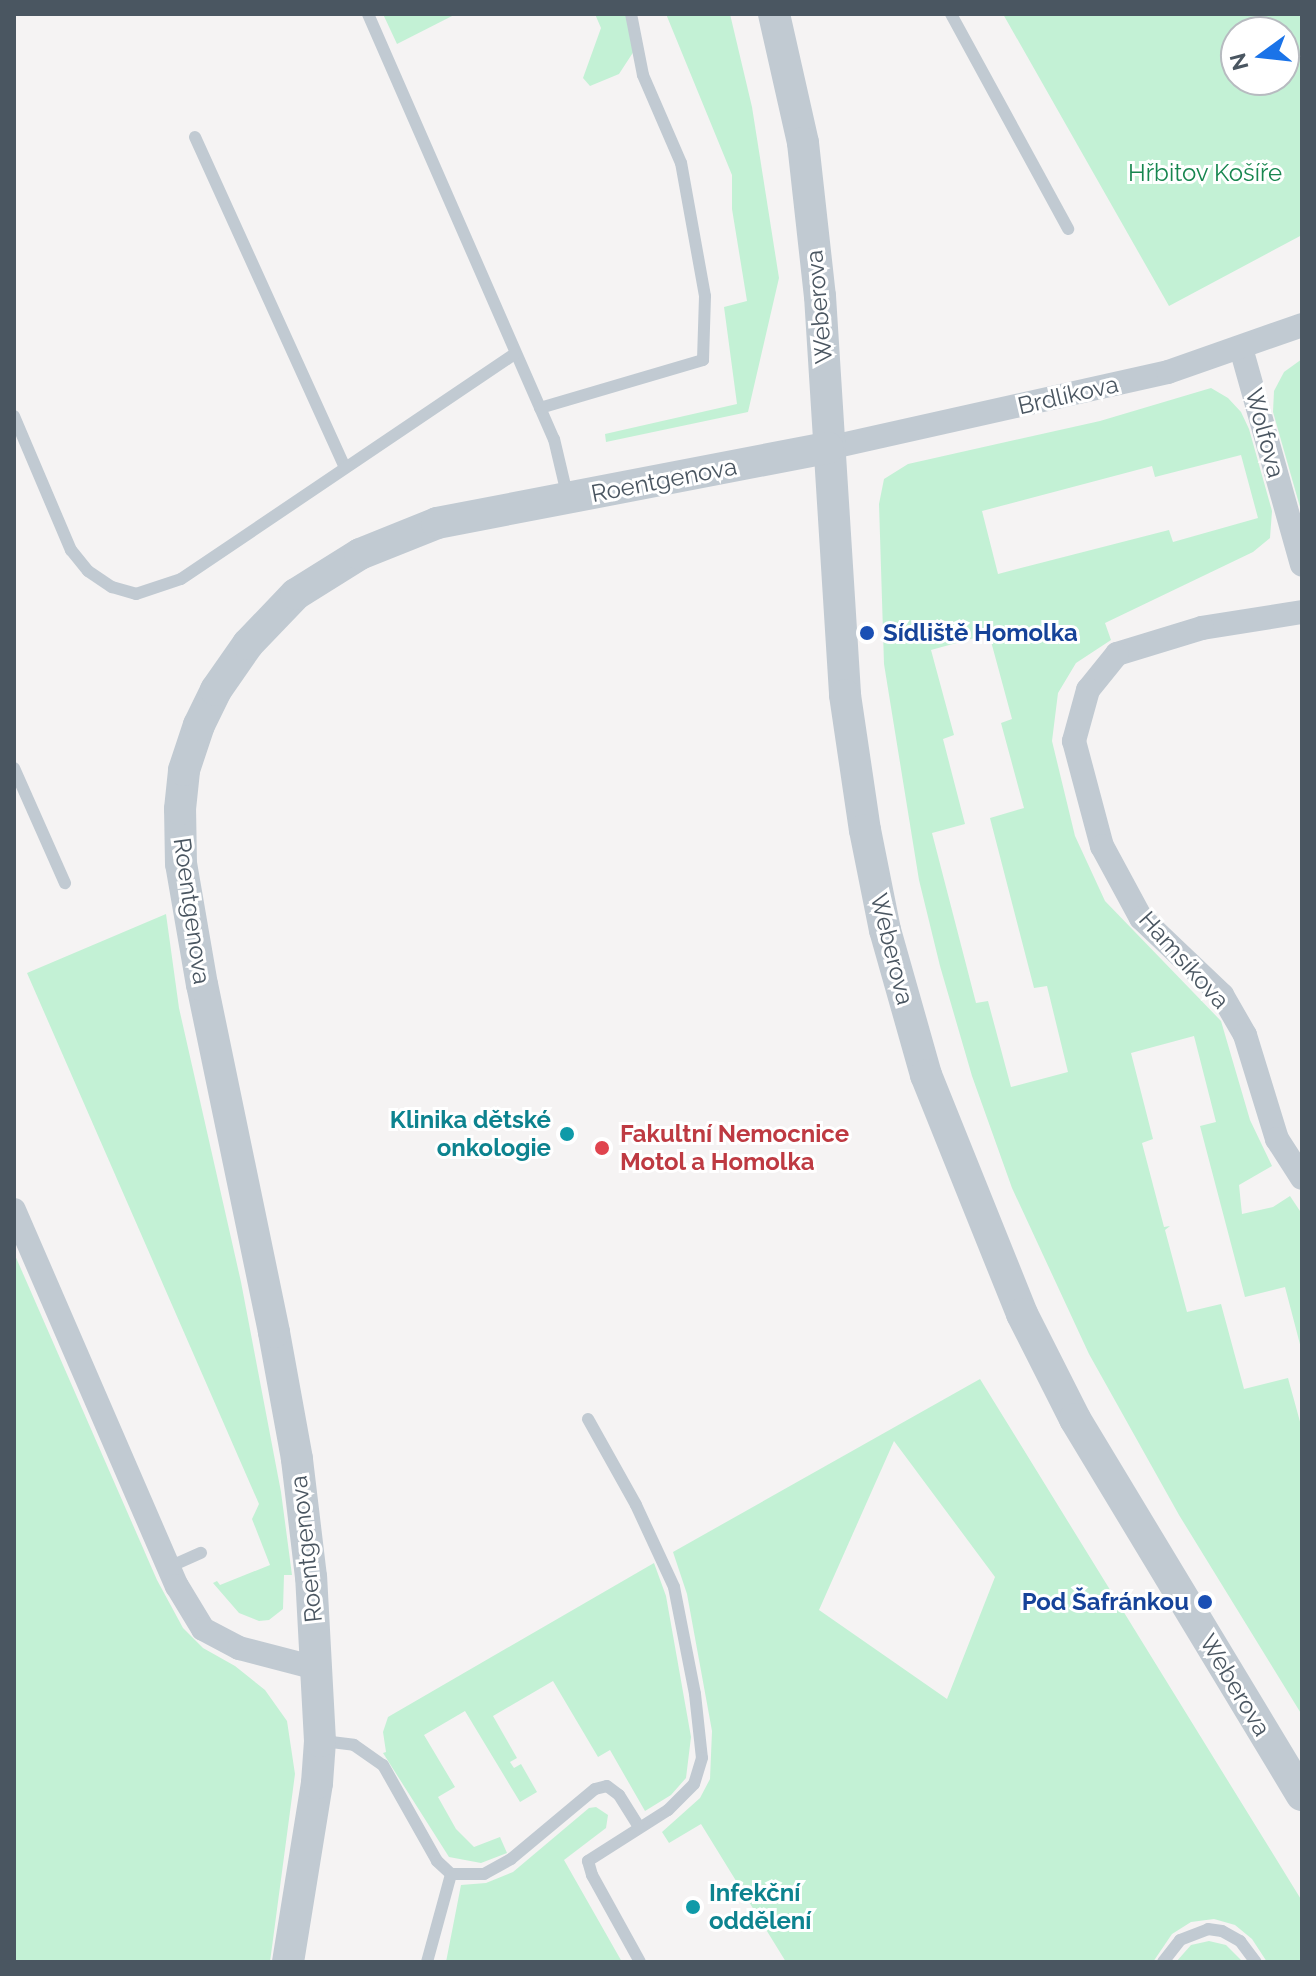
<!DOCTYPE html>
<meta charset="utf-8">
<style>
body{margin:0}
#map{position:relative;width:1316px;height:1976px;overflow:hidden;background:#f5f3f3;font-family:Raleway,sans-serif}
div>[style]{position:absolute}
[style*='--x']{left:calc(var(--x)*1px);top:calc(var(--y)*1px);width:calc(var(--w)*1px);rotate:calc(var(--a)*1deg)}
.green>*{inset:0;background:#c3f1d5}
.service>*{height:12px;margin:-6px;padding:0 6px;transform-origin:6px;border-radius:6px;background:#c1cad2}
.minor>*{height:24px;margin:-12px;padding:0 12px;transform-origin:12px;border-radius:12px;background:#c1cad2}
.tertiary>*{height:32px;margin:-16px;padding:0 16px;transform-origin:16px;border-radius:16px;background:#c1cad2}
.dots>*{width:22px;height:22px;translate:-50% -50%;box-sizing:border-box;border:4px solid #fff;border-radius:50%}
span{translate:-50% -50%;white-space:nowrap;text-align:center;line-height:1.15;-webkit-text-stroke:6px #fff;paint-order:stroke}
.park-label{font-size:24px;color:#17864f}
.street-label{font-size:24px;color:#4a5661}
.transit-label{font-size:24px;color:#164399;font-weight:700}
.left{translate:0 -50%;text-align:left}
.right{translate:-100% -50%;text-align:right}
.culture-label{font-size:24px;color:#0d838f;font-weight:700}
.health-label{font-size:24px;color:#be3a42;font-weight:700}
.frame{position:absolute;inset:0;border:16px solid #4a5661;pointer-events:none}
.north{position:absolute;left:1220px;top:16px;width:80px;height:80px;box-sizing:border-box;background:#fff;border:2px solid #b7bbc0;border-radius:50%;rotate:255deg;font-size:22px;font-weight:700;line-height:32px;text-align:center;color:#4a5661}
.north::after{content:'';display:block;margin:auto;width:28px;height:36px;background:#1a73e8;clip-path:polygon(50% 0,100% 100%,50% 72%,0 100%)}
</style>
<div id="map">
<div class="green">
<i style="clip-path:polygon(383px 14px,456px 14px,397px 44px)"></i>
<i style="clip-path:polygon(595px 14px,636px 14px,634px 51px,619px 74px,590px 86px,583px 78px,601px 28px)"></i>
<i style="clip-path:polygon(666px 14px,730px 14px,752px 107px,779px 278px,748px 412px,606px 442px,605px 434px,737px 404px,724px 307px,747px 301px,732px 209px,732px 175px)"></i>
<i style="clip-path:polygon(evenodd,1003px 14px,1302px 14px,1302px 235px,1169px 306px,1003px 14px,1236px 32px,1284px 32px,1284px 80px,1236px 80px,1236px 32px)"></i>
<i style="clip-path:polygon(1302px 359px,1302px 514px,1273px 412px,1274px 391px,1284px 372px)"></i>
<i style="clip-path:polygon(evenodd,1211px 388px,1228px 398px,1241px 412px,1249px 429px,1272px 511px,1270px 538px,1253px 552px,1105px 623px,1111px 640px,1076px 663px,1058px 693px,1052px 741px,1075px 836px,1105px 901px,1221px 1021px,1250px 1120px,1272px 1166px,1239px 1185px,1242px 1214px,1273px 1207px,1290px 1196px,1302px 1214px,1302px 1352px,1285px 1287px,1245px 1297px,1200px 1126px,1216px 1122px,1194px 1036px,1131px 1053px,1153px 1139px,1142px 1143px,1164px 1227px,1170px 1226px,1165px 1230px,1187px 1312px,1221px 1304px,1244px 1389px,1288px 1378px,1302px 1429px,1302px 1715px,1179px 1515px,1089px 1354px,1012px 1188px,972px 1076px,940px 966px,919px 880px,884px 664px,879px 504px,884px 479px,908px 464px,1100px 421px,1211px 388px,1241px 455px,1258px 518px,1173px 542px,1169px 530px,998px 574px,982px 511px,1152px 466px,1155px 477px,1241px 455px,1211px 388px,989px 634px,1012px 719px,1001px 723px,1024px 808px,990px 818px,1034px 988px,1047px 986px,1068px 1072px,1011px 1087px,988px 1001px,976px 1003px,932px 833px,965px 824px,943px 739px,954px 735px,931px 650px,989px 634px)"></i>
<i style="clip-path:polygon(166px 914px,179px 1008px,241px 1282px,281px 1492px,292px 1575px,284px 1575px,283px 1609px,269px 1620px,259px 1621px,239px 1613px,213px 1583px,217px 1581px,220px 1585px,270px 1565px,252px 1519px,259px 1504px,27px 973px)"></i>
<i style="clip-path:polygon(14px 1253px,157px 1580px,183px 1628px,203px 1648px,235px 1666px,265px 1690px,287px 1721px,295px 1774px,270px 1962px,14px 1962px)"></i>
<i style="clip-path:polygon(evenodd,980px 1379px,1302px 1901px,1302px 1962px,1267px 1962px,1252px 1939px,1235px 1925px,1214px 1919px,1191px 1922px,1172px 1934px,1153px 1962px,786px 1962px,701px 1824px,669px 1843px,662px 1832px,700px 1798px,710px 1779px,712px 1731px,687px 1594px,673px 1552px,980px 1379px,894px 1441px,995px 1577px,947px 1699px,819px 1610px,894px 1441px)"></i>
<i style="clip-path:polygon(654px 1563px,666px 1596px,691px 1737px,686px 1778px,671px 1795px,645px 1811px,610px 1750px,598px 1757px,553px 1681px,493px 1716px,517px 1758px,510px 1762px,514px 1768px,521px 1764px,537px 1792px,520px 1802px,465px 1711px,424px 1735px,455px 1787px,438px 1797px,456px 1829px,474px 1847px,500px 1837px,507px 1853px,481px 1863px,449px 1857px,383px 1753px,386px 1752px,383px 1732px,388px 1717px)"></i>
<i style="clip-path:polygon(596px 1807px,608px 1815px,606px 1828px,564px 1860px,622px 1962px,446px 1962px,461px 1885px,486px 1883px,513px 1872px,589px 1808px)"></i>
<i style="clip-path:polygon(1209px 1941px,1226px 1945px,1243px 1962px,1176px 1962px,1191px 1945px)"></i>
</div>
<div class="service">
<i style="--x:368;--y:14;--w:464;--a:66.4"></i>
<i style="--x:554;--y:439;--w:61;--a:76.7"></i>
<i style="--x:951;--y:14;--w:245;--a:61.4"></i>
<i style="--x:195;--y:137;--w:363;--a:65.6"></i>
<i style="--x:540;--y:408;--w:170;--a:-16.4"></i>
<i style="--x:703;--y:360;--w:64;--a:-88.2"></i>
<i style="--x:705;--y:296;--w:135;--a:-100.2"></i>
<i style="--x:681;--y:163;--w:96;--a:-113.4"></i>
<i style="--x:643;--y:75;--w:62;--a:-101.1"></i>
<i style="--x:14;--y:416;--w:146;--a:67"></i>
<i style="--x:71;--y:550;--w:27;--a:51"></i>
<i style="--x:88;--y:571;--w:29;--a:34"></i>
<i style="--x:112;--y:587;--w:25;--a:16"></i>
<i style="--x:136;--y:594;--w:47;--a:-18.4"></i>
<i style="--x:181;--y:579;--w:403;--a:-34"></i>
<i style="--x:14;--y:768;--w:126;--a:66.1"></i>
<i style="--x:588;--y:1419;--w:98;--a:60.8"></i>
<i style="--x:636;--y:1505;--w:90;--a:65.1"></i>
<i style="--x:674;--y:1587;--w:109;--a:78.9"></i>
<i style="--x:695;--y:1694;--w:64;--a:83.8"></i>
<i style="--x:702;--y:1758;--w:27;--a:107"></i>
<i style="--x:694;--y:1784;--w:37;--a:135"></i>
<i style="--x:668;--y:1810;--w:95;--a:147.5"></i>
<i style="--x:588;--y:1861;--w:15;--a:74"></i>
<i style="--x:592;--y:1875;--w:99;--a:61.1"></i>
<i style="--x:169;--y:1567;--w:35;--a:-24"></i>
<i style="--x:323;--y:1741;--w:31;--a:7"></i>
<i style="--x:354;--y:1745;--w:35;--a:35"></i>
<i style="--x:383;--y:1765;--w:110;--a:60.6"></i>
<i style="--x:437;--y:1861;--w:19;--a:43"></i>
<i style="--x:427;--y:1962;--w:91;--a:-74.7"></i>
<i style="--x:451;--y:1874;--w:33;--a:0"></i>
<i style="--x:484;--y:1874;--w:31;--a:-29"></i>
<i style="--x:511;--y:1859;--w:109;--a:-39.8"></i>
<i style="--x:595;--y:1789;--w:12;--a:-14"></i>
<i style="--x:607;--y:1786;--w:15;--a:37"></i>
<i style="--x:619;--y:1795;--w:36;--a:58"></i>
<i style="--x:1163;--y:1962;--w:28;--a:-52"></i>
<i style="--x:1180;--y:1940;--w:30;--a:-21"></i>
<i style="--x:1208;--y:1929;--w:14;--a:8"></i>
<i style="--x:1222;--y:1931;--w:21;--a:29"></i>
<i style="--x:1240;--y:1941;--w:26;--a:53"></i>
</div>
<div class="minor">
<i style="--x:1241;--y:348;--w:225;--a:74.3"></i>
<i style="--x:828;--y:448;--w:348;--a:-12.6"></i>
<i style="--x:1168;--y:372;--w:142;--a:-19.3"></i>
<i style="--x:1302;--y:612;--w:101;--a:170.9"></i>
<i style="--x:1202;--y:628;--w:89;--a:163"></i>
<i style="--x:1117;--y:654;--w:46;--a:128.9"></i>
<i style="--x:1088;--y:690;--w:53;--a:105.4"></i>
<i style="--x:1074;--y:741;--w:109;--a:75.1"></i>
<i style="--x:1102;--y:846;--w:82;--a:61.6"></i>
<i style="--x:1141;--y:918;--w:112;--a:43.5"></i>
<i style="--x:1222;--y:995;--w:46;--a:60.1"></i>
<i style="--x:1245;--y:1035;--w:109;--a:72.9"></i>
<i style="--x:1277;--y:1139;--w:46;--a:57.3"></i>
<i style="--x:14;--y:1210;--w:410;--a:66.6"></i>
<i style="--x:177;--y:1586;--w:50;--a:58.8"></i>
<i style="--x:203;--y:1629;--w:41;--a:27.8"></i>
<i style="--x:239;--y:1648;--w:80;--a:14.6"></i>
</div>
<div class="tertiary">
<i style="--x:774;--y:14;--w:132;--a:77.3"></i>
<i style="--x:803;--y:143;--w:154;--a:83.7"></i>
<i style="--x:820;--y:296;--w:400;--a:86.4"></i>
<i style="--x:845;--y:695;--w:136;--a:81.6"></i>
<i style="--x:865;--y:830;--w:102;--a:78.7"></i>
<i style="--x:885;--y:930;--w:151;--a:74.2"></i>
<i style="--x:926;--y:1075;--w:258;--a:68.1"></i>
<i style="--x:1022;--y:1314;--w:118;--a:63.2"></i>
<i style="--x:1075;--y:1419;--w:439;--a:58.9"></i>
<i style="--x:288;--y:1962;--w:181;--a:-80.8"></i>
<i style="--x:317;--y:1783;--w:42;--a:-85.9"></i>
<i style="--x:320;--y:1741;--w:164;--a:-93.1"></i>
<i style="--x:311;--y:1577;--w:119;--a:-96.8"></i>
<i style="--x:297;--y:1459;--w:129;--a:-100.3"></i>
<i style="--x:274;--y:1332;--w:354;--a:-101.7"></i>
<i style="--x:202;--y:985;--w:123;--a:-99.8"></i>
<i style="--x:181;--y:864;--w:55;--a:-91"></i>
<i style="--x:180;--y:809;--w:39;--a:-84"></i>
<i style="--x:184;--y:770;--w:47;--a:-71.6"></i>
<i style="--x:199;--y:725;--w:39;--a:-64"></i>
<i style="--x:216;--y:690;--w:56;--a:-55.2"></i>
<i style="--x:248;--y:644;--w:69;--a:-46.2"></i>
<i style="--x:296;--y:594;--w:75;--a:-32"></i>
<i style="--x:360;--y:554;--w:83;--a:-21.9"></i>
<i style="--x:437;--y:523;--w:398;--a:-10.9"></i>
</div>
<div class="dots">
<i style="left:867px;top:633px;background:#1a4fb4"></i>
<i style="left:567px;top:1134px;background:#0f9aa8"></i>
<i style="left:602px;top:1148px;background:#e0444e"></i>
<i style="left:1205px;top:1602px;background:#1a4fb4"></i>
<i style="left:693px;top:1907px;background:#0f9aa8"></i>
</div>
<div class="park-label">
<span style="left:1205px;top:173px">Hřbitov Košíře</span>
</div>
<div class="street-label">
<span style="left:819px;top:307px;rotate:-95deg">Weberova</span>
<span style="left:1068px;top:395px;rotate:-13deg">Brdlíkova</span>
<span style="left:1265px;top:433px;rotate:75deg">Wolfova</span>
<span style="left:664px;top:480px;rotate:-11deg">Roentgenova</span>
<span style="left:192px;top:911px;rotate:82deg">Roentgenova</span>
<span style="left:892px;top:949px;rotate:76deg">Weberova</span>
<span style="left:1184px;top:960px;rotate:48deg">Hamsíkova</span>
<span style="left:306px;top:1549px;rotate:-96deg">Roentgenova</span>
<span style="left:1235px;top:1685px;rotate:59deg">Weberova</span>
</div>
<div class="transit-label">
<span class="left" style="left:883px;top:633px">Sídliště Homolka</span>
<span class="right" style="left:1189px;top:1602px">Pod Šafránkou</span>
</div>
<div class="culture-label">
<span class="right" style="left:551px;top:1134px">Klinika dětské<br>onkologie</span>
<span class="left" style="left:709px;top:1907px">Infekční<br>oddělení</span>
</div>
<div class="health-label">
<span class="left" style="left:620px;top:1148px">Fakultní Nemocnice<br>Motol a Homolka</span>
</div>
<div class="frame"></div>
<div class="north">N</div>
</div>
